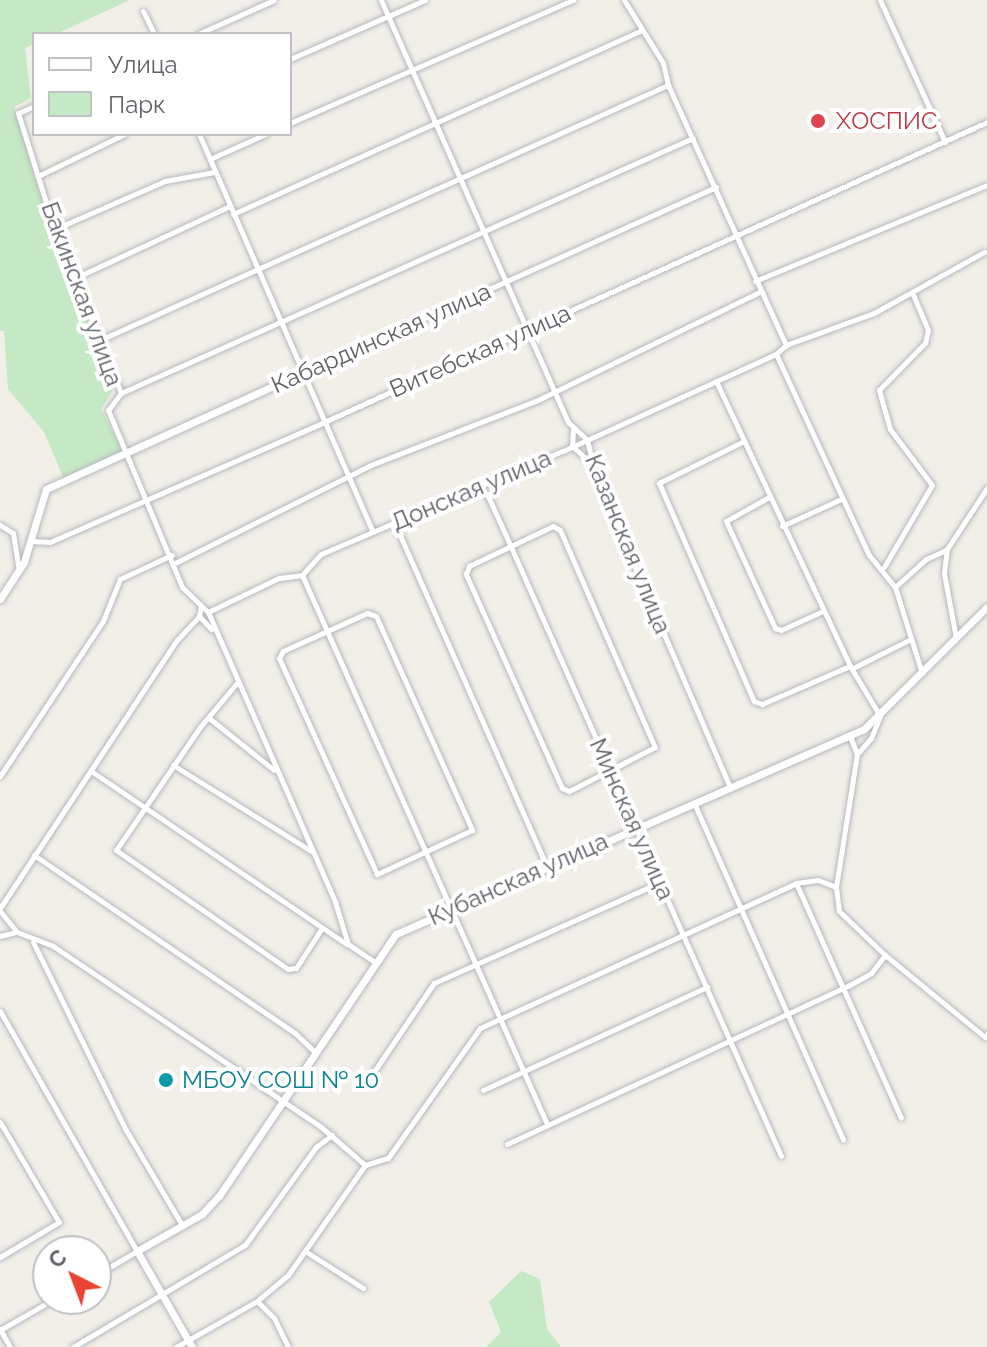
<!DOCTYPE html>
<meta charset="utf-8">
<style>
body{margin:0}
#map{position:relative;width:987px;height:1347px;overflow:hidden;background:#f1efe8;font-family:Raleway,sans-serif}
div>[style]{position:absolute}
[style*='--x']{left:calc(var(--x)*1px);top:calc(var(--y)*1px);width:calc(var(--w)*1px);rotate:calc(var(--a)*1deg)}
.green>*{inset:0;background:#c5e8c5}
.roads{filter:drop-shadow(0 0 2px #b5b8bc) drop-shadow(0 0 2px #b5b8bc)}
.street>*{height:5px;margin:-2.5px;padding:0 2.5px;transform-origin:2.5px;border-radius:2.5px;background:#fff}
.secondary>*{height:7px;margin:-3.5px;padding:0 3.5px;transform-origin:3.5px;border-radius:3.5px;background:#fff}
.dots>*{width:22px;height:22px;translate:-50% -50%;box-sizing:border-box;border:4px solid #fff;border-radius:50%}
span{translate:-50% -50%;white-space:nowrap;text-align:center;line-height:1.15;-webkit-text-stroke:8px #fff;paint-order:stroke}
.health-label{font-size:24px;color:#be3a42}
.left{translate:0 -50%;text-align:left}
.street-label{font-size:24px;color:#5f6368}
.culture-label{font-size:24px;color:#0d838f}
.legend{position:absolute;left:32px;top:32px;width:260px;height:104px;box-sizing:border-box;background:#fff;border:2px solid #bfc1c3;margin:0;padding:10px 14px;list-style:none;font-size:24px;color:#5f6368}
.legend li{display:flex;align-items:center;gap:16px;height:40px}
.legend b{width:40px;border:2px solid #bfc1c3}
.north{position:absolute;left:32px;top:1235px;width:80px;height:80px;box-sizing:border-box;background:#fff;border:2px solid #bfc1c3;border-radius:50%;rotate:318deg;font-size:22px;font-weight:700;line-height:32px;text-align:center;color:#5f6368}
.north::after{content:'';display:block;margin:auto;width:28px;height:36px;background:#ea4335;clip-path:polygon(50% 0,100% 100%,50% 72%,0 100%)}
</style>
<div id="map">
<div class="green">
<i style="clip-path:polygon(0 0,130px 0,56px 34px,34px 34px,34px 44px,25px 48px,31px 98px,14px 107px,52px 234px,115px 387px,101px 409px,122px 450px,64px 479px,44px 432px,8px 389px,4px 331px,0 331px)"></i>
<i style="clip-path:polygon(521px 1271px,540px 1279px,547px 1329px,561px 1347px,486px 1347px,501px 1332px,489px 1302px)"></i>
</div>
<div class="roads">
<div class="street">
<i style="--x:381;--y:0;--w:462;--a:66.1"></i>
<i style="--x:568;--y:422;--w:26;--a:43"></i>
<i style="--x:587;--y:440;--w:37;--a:76"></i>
<i style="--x:596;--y:476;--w:339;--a:66.7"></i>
<i style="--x:624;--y:0;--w:74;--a:58.2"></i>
<i style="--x:663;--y:63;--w:23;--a:77"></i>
<i style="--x:668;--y:85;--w:286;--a:65.6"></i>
<i style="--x:880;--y:0;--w:156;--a:65.4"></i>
<i style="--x:143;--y:11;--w:25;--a:64"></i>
<i style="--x:198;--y:34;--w:83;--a:-24.1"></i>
<i style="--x:290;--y:59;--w:147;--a:-23.6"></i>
<i style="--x:34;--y:106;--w:17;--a:156"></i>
<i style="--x:18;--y:113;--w:104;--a:72.6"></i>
<i style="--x:49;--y:212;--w:195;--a:68.3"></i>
<i style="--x:121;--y:393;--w:21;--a:127"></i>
<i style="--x:108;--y:410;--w:192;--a:67.3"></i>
<i style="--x:182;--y:587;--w:36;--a:44"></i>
<i style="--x:208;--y:612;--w:317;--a:66.3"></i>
<i style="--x:335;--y:902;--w:44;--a:72.8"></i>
<i style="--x:348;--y:944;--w:32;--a:34"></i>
<i style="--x:290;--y:123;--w:309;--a:-23.5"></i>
<i style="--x:199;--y:134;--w:434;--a:66.4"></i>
<i style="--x:210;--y:159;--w:61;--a:-24.1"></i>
<i style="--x:40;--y:175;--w:94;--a:-25.8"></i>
<i style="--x:233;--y:214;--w:448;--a:-24.2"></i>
<i style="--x:55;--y:229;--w:120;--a:-23.6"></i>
<i style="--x:165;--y:181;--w:50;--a:-10.4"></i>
<i style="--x:75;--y:278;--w:169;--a:-24.9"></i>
<i style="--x:755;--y:281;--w:251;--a:-22.5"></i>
<i style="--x:100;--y:340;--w:623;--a:-24.18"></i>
<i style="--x:776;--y:354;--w:221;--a:65.2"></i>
<i style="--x:869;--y:555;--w:41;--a:50.9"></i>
<i style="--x:895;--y:587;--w:90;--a:72.6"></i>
<i style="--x:302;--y:373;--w:454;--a:-24.2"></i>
<i style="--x:716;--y:381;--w:315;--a:64.8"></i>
<i style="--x:850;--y:666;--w:58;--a:59"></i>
<i style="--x:880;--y:716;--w:24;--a:112"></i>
<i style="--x:871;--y:738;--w:21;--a:131"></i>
<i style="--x:857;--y:754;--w:135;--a:99"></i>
<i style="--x:836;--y:887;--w:24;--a:83"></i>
<i style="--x:839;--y:911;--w:64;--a:43.7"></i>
<i style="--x:885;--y:955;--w:129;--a:39.4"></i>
<i style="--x:985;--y:1037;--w:4;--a:-56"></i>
<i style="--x:121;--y:393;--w:626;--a:-24.03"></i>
<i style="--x:573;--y:429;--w:17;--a:93"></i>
<i style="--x:572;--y:446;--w:24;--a:42"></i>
<i style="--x:744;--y:441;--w:95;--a:153.7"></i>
<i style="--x:659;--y:483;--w:238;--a:66.5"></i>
<i style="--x:754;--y:701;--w:9;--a:21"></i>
<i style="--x:762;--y:704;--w:96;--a:-23.4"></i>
<i style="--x:476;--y:488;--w:13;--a:29"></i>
<i style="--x:487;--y:494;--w:58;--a:65.6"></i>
<i style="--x:511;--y:547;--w:666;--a:66.09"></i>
<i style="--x:769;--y:497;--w:49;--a:150.8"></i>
<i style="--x:726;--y:521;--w:118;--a:65.4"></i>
<i style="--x:775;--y:628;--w:6;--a:18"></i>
<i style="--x:781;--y:630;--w:46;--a:-24.3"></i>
<i style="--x:395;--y:524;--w:373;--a:66.1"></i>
<i style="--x:0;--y:525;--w:15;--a:32"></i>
<i style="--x:13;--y:533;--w:38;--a:81"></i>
<i style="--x:553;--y:526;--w:8;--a:30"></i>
<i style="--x:560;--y:530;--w:237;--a:66.4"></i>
<i style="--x:655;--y:747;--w:97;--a:152.9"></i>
<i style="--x:569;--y:791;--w:8;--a:-157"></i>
<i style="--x:562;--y:788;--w:235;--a:-114.2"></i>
<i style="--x:466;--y:574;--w:9;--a:-69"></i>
<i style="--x:469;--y:566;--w:93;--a:-25.5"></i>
<i style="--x:782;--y:526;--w:65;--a:-24.6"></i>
<i style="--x:30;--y:541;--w:20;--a:3"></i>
<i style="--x:50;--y:542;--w:297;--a:-23.6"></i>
<i style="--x:322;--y:423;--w:730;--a:-24.35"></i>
<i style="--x:175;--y:563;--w:219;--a:-26.6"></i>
<i style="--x:371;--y:465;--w:181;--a:-21.3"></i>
<i style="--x:540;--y:399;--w:244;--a:-26"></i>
<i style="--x:884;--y:567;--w:95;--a:-59.7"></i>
<i style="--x:932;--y:485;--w:70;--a:-126.9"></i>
<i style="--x:890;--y:429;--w:41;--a:-105.8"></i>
<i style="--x:879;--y:390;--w:66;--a:-45.6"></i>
<i style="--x:925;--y:343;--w:13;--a:-77"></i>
<i style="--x:928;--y:330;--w:39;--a:-113"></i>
<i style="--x:302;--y:575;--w:601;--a:65.95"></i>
<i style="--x:895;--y:587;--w:42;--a:-42.1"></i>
<i style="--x:926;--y:559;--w:22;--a:-24"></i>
<i style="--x:201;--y:607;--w:9;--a:103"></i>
<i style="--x:199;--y:616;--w:18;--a:47"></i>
<i style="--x:208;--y:612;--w:79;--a:-25.6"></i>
<i style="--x:279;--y:578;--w:23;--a:-7"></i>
<i style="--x:302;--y:575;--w:28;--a:-48"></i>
<i style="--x:321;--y:554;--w:263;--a:-23.1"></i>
<i style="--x:563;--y:451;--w:234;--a:-24.5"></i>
<i style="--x:776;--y:354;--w:13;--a:-42"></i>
<i style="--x:786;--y:345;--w:94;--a:-20"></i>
<i style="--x:874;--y:313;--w:126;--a:-29"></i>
<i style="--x:367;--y:613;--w:9;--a:18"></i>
<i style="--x:376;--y:616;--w:235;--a:65.8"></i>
<i style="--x:472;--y:830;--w:105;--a:155.1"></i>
<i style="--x:377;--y:874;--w:237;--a:-114.4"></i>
<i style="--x:279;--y:658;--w:8;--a:-60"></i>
<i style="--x:283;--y:651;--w:92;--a:-24.3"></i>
<i style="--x:956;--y:638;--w:66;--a:-100.5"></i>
<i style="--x:944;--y:573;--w:24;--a:-83"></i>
<i style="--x:947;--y:549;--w:73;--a:-56.7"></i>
<i style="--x:855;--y:667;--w:60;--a:-26.6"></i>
<i style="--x:236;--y:684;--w:56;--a:129.9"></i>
<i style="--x:200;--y:727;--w:149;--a:124.3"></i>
<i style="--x:116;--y:850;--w:209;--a:34.7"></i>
<i style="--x:288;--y:969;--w:8;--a:-7"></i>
<i style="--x:296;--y:968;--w:48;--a:-57"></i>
<i style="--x:209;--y:718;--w:83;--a:38.7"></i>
<i style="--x:850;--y:736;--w:19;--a:69"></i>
<i style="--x:173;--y:765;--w:163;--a:31.9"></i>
<i style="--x:91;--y:771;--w:309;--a:34.1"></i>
<i style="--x:0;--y:776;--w:186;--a:-56.4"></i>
<i style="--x:103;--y:621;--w:45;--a:-68"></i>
<i style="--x:120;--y:579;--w:57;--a:-24.8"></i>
<i style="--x:694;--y:803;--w:368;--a:66.1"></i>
<i style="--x:34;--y:855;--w:316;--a:34.3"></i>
<i style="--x:295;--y:1033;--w:29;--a:44"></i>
<i style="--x:796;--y:883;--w:257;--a:65.9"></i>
<i style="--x:0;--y:908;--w:321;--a:-56.6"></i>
<i style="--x:177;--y:640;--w:33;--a:-47"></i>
<i style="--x:0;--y:911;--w:27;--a:51"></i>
<i style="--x:17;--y:932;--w:39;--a:21"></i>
<i style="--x:53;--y:946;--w:322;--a:34"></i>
<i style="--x:320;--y:1126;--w:60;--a:40.9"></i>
<i style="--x:0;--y:936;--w:16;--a:-14"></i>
<i style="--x:33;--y:942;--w:210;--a:63.7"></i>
<i style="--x:126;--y:1130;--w:110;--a:59.5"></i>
<i style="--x:0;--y:1011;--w:276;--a:60.3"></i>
<i style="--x:137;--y:1251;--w:48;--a:149.7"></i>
<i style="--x:371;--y:1076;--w:112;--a:-55.9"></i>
<i style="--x:434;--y:983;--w:248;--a:-24"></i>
<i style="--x:483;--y:1090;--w:247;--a:-24.7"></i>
<i style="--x:0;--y:1122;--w:116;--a:59.5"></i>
<i style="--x:59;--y:1222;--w:69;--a:149.3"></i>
<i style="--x:507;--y:1144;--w:376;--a:-24.9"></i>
<i style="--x:848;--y:986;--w:26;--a:-29"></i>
<i style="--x:871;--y:973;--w:23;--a:-52"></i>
<i style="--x:305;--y:1251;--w:69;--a:32.5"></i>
<i style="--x:257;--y:1301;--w:24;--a:45"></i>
<i style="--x:274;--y:1318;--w:32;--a:64"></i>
<i style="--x:0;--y:1329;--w:21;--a:61"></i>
<i style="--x:0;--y:1330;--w:62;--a:-29.9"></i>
<i style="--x:73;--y:1347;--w:200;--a:-30.7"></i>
<i style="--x:245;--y:1245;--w:121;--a:-54.1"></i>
<i style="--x:316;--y:1147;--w:20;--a:-37"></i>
<i style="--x:176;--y:1347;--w:93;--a:-29.6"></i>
<i style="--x:257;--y:1301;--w:40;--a:-40"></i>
<i style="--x:288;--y:1275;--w:134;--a:-55"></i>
<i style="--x:365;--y:1165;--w:24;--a:-17"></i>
<i style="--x:388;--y:1158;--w:159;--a:-54.7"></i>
<i style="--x:480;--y:1028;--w:348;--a:-24.6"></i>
<i style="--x:796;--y:883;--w:22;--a:-8"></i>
<i style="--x:818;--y:880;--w:19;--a:21"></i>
</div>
<div class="secondary">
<i style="--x:0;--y:599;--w:44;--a:-57"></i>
<i style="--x:24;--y:562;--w:76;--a:-73.2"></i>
<i style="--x:46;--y:489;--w:281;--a:-24.4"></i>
<i style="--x:192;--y:1347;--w:111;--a:-119.8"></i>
<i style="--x:137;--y:1251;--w:75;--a:-29.6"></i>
<i style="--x:202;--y:1214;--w:25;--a:-47"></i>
<i style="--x:219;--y:1196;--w:316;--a:-56"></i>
<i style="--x:396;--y:934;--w:511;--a:-23.66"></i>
<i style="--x:864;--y:729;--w:173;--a:-44.8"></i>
</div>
</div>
<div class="dots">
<i style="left:818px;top:121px;background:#e0444e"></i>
<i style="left:166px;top:1080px;background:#0f9aa8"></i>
</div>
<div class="health-label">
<span class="left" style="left:836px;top:121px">ХОСПИС</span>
</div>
<div class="street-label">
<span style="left:82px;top:294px;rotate:70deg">Бакинская улица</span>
<span style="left:381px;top:338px;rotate:-24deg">Кабардинская улица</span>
<span style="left:480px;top:351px;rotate:-24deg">Витебская улица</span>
<span style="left:471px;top:490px;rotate:-23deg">Донская улица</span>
<span style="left:628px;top:544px;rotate:68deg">Казанская улица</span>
<span style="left:632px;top:819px;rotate:66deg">Минская улица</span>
<span style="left:518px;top:879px;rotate:-24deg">Кубанская улица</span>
</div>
<div class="culture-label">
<span class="left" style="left:182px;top:1080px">МБОУ СОШ № 10</span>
</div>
<ul class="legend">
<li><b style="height:10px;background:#fff"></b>Улица</li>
<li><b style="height:22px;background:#c5e8c5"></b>Парк</li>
</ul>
<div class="north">С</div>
</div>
